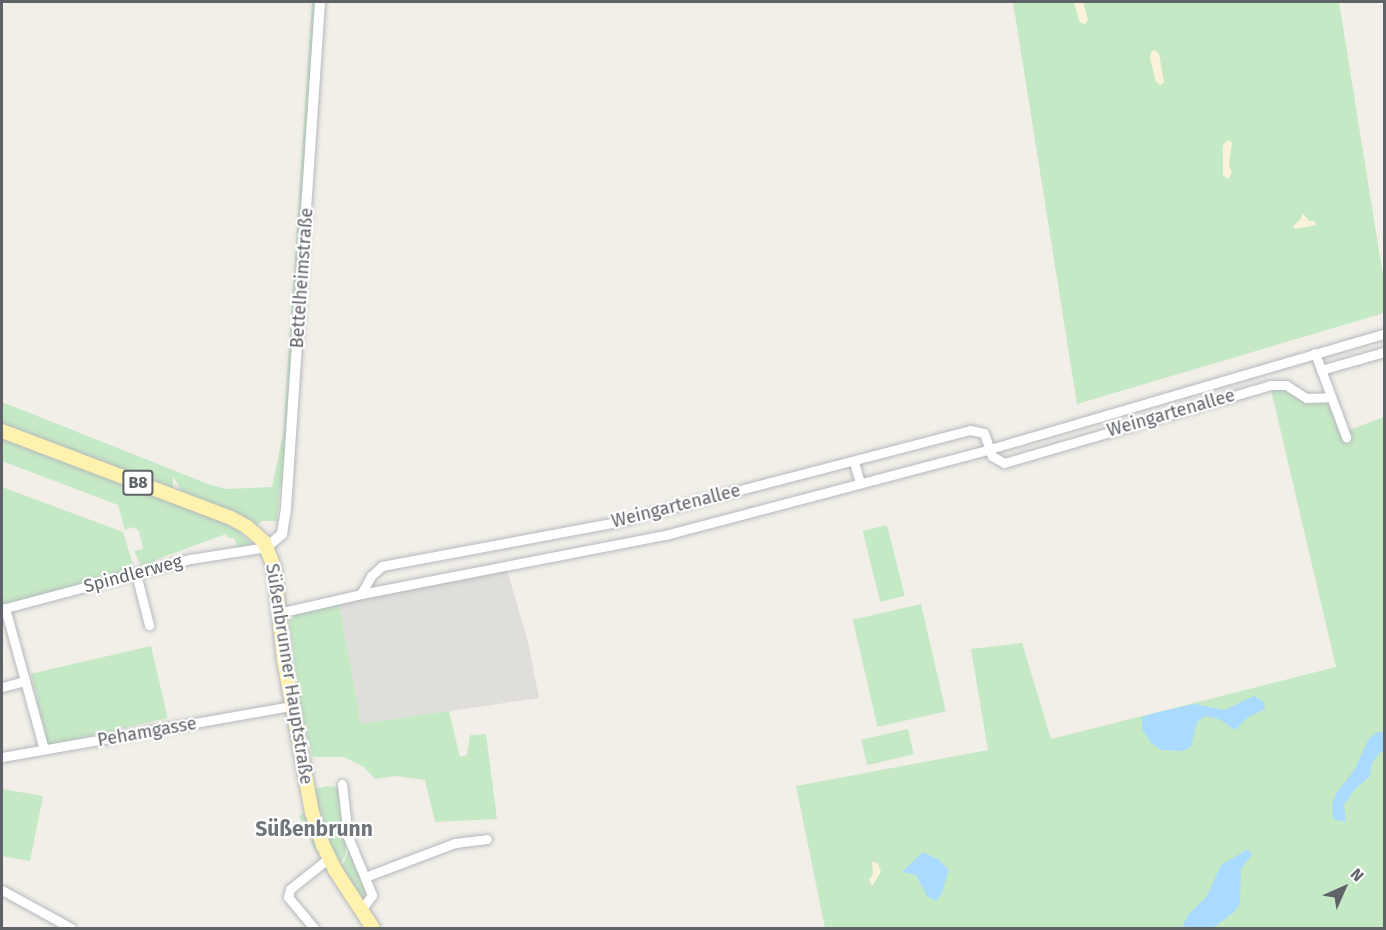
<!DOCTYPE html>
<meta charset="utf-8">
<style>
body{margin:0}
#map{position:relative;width:1386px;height:930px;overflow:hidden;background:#f1efe8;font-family:"Fira Sans",sans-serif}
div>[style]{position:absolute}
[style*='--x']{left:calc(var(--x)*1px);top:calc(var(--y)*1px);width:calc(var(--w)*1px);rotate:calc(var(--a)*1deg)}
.industrial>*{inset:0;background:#e0deda}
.green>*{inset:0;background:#c5e8c5;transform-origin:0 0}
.sand>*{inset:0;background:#fbf3d9}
.water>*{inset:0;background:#aadaff}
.roads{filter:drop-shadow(0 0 2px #b5b8bc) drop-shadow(0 0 2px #b5b8bc)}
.minor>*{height:9px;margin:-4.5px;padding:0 4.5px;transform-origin:4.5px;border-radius:4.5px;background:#fff}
.tertiary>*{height:10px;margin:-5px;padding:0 5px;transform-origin:5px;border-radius:5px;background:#fff}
.primary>*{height:14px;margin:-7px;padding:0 7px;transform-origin:7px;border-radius:7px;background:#fff2af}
span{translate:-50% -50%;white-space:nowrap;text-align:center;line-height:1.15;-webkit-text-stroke:4.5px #fff;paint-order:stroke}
.shield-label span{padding:2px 4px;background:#fff;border:2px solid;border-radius:4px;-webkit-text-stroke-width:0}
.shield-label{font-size:16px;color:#5f6368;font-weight:700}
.street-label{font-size:18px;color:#5f6368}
.quarter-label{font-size:21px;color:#70757a;font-weight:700}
.frame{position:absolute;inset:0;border:3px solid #5f6368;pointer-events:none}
.north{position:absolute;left:1314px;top:858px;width:60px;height:60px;-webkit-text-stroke:4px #fff;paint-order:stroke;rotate:45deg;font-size:16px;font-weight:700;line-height:24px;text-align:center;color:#5f6368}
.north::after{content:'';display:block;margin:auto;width:21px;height:27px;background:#5f6368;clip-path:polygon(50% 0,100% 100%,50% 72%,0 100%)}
</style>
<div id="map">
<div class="industrial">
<i style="clip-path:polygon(507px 570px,528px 642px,539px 698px,361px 724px,339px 604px)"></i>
</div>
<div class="green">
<i style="clip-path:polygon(312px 2px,316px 2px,284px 480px,279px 491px,277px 521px,262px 521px,256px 526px,184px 495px,173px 476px,173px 489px,2px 426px,2px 402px,208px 484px,226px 489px,272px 487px,283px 434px)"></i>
<i style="clip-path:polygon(1013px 2px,1339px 2px,1384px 282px,1384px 313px,1077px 404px)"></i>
<i style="clip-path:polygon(1279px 383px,1301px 397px,1329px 397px,1344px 432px,1384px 417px,1384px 928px,825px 928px,796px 786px,988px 750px,971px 649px,1022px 643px,1051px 739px,1336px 667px,1272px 394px,1270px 385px)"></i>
<i style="clip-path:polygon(2px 437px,201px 512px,238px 530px,251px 543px,249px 547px,238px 547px,234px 538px,229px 538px,226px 534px,155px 560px,153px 566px,142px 568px,134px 551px,143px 549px,139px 531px,134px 527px,125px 530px,118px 505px,2px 461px)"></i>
<i style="clip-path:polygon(2px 487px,123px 532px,136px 574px,2px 609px)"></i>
<i style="left:887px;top:525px;width:73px;height:25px;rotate:76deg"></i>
<i style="clip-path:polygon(339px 604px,361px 724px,449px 711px,460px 757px,467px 755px,470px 735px,486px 734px,497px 819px,435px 822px,425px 780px,395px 776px,375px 779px,364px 767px,344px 757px,313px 757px,300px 709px,289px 621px,297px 614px)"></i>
<i style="left:921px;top:604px;width:110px;height:70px;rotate:77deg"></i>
<i style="left:151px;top:646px;width:74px;height:123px;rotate:77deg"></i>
<i style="left:908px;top:729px;width:26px;height:48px;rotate:77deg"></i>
<i style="clip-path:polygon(328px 786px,336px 787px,342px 795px,346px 823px,340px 826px,346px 845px,345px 856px,339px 864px,324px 831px,313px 789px)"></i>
<i style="clip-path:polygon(2px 789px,43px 796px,30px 861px,2px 856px)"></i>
<i style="clip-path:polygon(304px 813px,318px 851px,318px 856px,299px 816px)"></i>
<i style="clip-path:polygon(350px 849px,366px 889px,363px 901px,341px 868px)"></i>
</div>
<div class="sand">
<i style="clip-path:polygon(1074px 2px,1083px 2px,1088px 20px,1085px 24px,1080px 23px)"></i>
<i style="clip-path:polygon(1155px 50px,1159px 54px,1164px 82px,1161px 85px,1156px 82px,1150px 58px,1151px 52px)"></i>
<i style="clip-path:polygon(1227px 140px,1232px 142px,1229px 164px,1232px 173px,1228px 179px,1223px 175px,1223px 146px)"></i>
<i style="clip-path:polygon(1303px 213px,1309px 221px,1315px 221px,1316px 225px,1295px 229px,1293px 226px,1300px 220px)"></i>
<i style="clip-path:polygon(872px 862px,878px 863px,881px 872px,872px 886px,869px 880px,873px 874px)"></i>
</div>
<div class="water">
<i style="clip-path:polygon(1254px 696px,1264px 702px,1265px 709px,1248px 717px,1235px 730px,1219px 719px,1205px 716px,1197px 722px,1191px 747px,1183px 751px,1161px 750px,1151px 743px,1142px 729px,1142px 717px,1155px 713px,1194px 704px,1225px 710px)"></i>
<i style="clip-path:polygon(1384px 731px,1384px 752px,1380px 752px,1372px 763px,1370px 776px,1355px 789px,1344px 805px,1346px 822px,1333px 819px,1332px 805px,1335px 795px,1355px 769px,1369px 738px,1376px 733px)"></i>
<i style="clip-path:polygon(1248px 849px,1252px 855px,1241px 869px,1240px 904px,1233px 913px,1213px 928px,1182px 928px,1187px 916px,1207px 896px,1221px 865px)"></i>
<i style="clip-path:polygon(923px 852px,939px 860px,949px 870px,941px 895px,936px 901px,927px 896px,916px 875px,902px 872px)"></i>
</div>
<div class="roads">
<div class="minor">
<i style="--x:1315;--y:353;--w:90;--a:69.7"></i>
<i style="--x:1321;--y:370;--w:66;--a:-15.9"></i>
<i style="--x:854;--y:462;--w:22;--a:74"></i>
<i style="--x:136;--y:574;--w:53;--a:75.7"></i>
<i style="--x:361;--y:594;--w:21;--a:-61"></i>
<i style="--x:371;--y:576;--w:15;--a:-42"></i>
<i style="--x:382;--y:566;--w:239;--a:-10.6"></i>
<i style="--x:617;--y:522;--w:365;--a:-14.6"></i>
<i style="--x:970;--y:430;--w:14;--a:12"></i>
<i style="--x:984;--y:433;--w:24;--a:71"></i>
<i style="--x:992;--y:456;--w:14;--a:30"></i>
<i style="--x:1004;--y:463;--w:277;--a:-16.3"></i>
<i style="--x:1270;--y:385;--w:16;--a:0"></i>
<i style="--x:1286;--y:385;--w:24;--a:33"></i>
<i style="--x:1306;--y:398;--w:23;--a:-2"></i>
<i style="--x:5;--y:608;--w:147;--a:74.6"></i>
<i style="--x:2;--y:609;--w:195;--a:-14.9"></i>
<i style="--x:190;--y:559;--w:78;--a:-8.9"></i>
<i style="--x:279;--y:613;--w:84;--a:-13"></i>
<i style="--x:361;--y:594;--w:314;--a:-11"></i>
<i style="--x:669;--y:534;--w:332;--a:-14.8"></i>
<i style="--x:990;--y:449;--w:410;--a:-16.3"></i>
<i style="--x:2;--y:687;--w:24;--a:-15"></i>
<i style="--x:2;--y:757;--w:294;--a:-10"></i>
<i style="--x:342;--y:784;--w:53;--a:83.5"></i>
<i style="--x:348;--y:837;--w:63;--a:67.5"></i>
<i style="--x:372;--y:895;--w:19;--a:126"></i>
<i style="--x:365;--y:877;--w:96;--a:-20.7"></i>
<i style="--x:455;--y:843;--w:32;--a:-7"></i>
<i style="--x:2;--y:890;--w:79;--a:28.8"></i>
<i style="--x:314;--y:928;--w:40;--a:-130"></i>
<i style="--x:288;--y:897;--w:8;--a:-76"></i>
<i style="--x:290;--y:889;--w:50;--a:-38.5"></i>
</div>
<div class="tertiary">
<i style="--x:267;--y:547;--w:20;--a:-41"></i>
<i style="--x:282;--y:534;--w:26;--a:-81"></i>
<i style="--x:286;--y:508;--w:507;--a:-86.16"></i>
</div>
<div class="primary">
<i style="--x:2;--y:431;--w:245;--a:20.8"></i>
<i style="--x:231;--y:518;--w:18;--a:29"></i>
<i style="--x:247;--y:527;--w:23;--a:41"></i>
<i style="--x:264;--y:542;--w:27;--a:68"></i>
<i style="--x:274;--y:567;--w:94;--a:83.9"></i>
<i style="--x:284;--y:660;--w:155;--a:79.6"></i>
<i style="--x:312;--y:812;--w:35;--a:72"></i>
<i style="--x:323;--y:845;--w:28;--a:64"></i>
<i style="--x:335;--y:870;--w:69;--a:56.8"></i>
</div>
</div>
<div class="shield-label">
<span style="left:138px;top:483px">B8</span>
</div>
<div class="street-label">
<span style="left:302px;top:278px;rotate:-86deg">Bettelheimstraße</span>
<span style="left:1171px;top:413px;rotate:-16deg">Weingartenallee</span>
<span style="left:676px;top:506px;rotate:-14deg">Weingartenallee</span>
<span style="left:133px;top:574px;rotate:-15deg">Spindlerweg</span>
<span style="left:289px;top:674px;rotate:81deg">Süßenbrunner Hauptstraße</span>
<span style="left:147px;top:732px;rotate:-10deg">Pehamgasse</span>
</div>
<div class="quarter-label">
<span style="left:314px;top:829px">Süßenbrunn</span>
</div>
<div class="frame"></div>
<div class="north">N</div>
</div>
